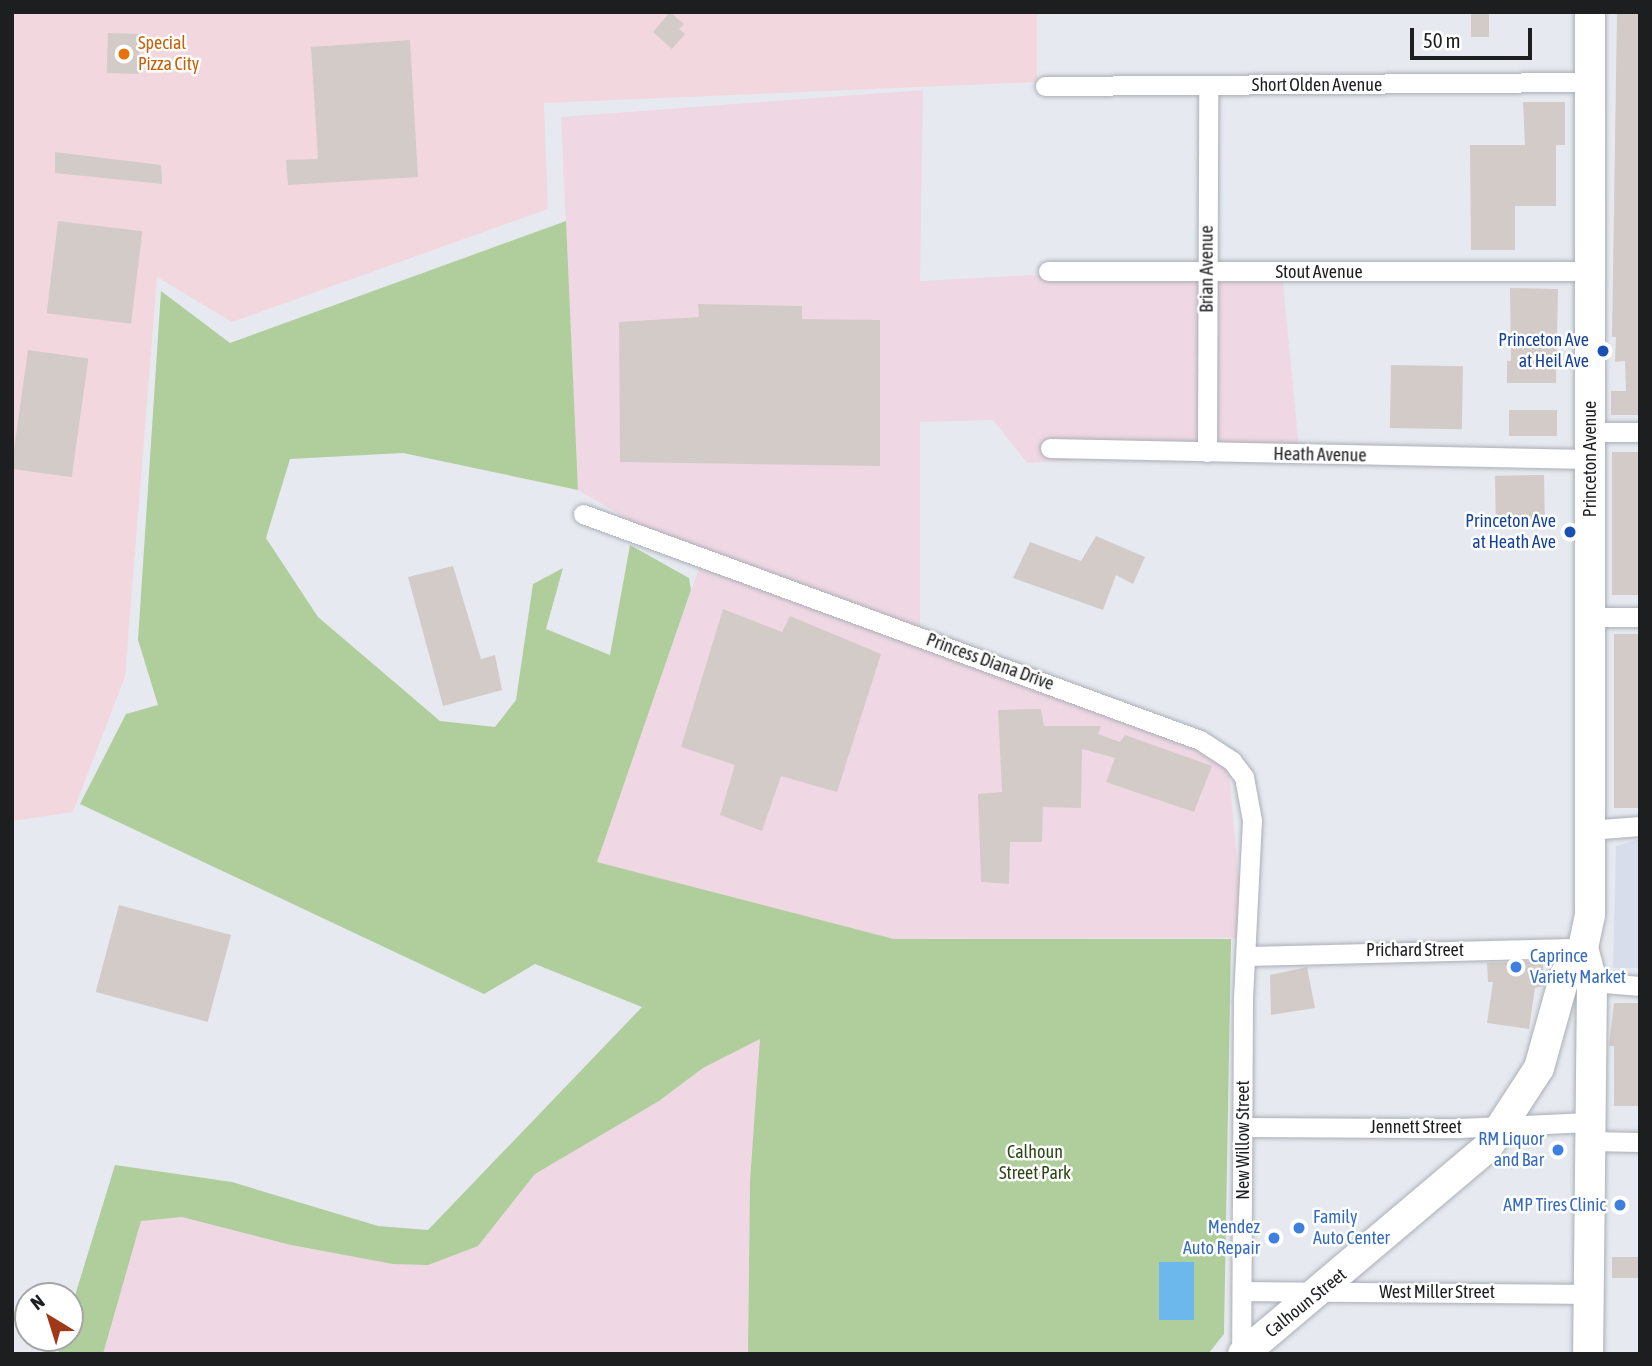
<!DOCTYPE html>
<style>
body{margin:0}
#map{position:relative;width:1652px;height:1366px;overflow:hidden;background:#e6eaf0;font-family:"Asap Condensed",sans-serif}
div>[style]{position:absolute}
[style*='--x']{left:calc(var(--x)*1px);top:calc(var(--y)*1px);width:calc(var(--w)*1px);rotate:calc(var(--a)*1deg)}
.commercial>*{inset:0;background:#f2d8de}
.industrial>*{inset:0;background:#efd8e4}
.built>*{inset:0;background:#d7ddea}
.green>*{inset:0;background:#afce9c}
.water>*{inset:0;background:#6cb8ed;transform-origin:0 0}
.building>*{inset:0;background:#d2cbc7;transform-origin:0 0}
.roads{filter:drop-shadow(0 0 2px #abaeb5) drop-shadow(0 0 2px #abaeb5)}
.street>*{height:19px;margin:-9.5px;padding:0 9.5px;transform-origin:9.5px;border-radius:9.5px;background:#fff}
.primary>*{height:30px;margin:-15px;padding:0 15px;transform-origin:15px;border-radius:15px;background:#fff}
.dots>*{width:19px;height:19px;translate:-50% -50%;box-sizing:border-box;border:4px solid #fff;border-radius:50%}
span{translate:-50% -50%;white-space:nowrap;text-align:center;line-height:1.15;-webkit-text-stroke:5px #fff;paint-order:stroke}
.food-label{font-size:18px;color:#c56008}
.left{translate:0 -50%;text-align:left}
.street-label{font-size:18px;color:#1d1e20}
.transit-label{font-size:18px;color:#164399}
.right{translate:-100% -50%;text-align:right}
.shop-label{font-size:18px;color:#366cbe}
.park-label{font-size:18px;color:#2c4716}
.frame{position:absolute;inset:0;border:14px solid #1d1e20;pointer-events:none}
.north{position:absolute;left:14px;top:1282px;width:70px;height:70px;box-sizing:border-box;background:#fff;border:2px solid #a5a5a6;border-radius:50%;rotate:322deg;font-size:19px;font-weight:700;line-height:28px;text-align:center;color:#1d1e20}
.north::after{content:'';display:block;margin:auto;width:24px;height:32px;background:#a03918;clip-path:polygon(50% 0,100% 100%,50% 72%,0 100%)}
.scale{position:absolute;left:1410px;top:28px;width:122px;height:32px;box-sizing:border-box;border:4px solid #1d1e20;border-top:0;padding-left:9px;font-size:21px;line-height:24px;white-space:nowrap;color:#1d1e20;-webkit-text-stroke:5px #fff;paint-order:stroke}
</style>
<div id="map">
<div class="commercial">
<i style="clip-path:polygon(12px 12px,1037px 12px,1037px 82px,544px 103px,548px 209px,232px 322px,157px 277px,125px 677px,73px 812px,12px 821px)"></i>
</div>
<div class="industrial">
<i style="clip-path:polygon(923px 90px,920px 281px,1281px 262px,1299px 448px,1027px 463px,993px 420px,920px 422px,920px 627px,1227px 750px,1244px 938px,894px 939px,596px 862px,704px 554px,662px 539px,578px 490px,561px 117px)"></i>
<i style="clip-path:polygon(761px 1038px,750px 1181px,748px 1352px,753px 1354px,103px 1354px,141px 1221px,182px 1217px,393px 1264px,478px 1246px,535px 1174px,659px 1101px,703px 1068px)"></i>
</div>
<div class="built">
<i style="clip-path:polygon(1640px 839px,1640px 968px,1613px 968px,1616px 846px)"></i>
</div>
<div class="green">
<i style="clip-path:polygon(566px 221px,578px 490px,403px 453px,290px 459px,266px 538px,318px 617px,440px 721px,495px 727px,516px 700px,533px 584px,563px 568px,546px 629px,610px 655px,630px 545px,689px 578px,691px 590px,597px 862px,894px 939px,1231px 939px,1224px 1334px,1208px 1354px,748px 1352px,750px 1181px,760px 1039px,703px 1068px,659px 1101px,535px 1174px,478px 1246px,428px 1265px,393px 1264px,291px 1245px,182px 1217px,141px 1221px,103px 1354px,58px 1354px,62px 1338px,70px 1338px,70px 1312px,115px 1165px,232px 1182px,378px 1226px,428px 1230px,642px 1007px,535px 964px,484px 994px,80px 804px,126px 714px,158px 705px,138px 640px,161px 291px,230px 343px)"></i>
</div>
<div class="water">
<i style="left:1159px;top:1262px;width:35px;height:58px"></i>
</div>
<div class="building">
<i style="clip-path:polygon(670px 12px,684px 24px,679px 29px,685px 34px,672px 49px,653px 32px)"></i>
<i style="left:1471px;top:12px;width:18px;height:25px"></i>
<i style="clip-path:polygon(1617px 13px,1640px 13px,1639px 415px,1611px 415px,1611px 391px,1626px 391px,1625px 361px,1615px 362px,1616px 337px,1612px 337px)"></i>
<i style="left:108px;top:33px;width:32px;height:40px;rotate:2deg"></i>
<i style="clip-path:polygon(410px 40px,418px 177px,288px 185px,286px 160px,318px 159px,311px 47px)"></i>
<i style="clip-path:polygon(1523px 102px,1565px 102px,1565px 145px,1556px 145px,1556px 206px,1515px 206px,1515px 250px,1471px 250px,1470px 145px,1525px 145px)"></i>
<i style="clip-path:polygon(55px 152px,161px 165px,162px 184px,55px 173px)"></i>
<i style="left:58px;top:221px;width:85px;height:93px;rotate:7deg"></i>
<i style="clip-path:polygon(1510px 288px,1558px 289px,1556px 383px,1507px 383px,1507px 361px,1511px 361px)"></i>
<i style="clip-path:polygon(698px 304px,802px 306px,802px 319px,880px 320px,880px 466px,620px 462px,619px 322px,699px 317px)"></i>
<i style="left:28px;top:350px;width:61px;height:120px;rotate:8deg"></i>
<i style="left:1391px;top:365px;width:72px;height:63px;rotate:1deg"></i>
<i style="left:1509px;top:410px;width:48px;height:26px"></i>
<i style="left:1640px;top:452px;width:143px;height:28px;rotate:90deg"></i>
<i style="left:1544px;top:475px;width:45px;height:49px;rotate:89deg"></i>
<i style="clip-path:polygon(1096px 536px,1145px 557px,1133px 584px,1116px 575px,1103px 610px,1013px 578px,1030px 542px,1081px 561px)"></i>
<i style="clip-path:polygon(453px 566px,481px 659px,495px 655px,502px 690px,443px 706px,408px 577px)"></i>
<i style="clip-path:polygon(723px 609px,782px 632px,790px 616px,881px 654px,837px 792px,781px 776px,762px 831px,720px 815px,735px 765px,681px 747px)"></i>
<i style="left:1614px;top:634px;width:26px;height:174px"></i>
<i style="clip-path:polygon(1041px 709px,1044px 726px,1101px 726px,1098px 734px,1120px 742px,1125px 735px,1212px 766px,1194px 812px,1106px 782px,1115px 758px,1082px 749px,1081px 808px,1043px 807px,1042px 842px,1010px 842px,1009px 884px,981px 882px,978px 794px,1002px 792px,998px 710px)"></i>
<i style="left:119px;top:905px;width:116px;height:90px;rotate:15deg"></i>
<i style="clip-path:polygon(1543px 961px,1544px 986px,1535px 988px,1529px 1029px,1487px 1023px,1493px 982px,1488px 982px,1487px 963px)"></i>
<i style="clip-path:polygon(1307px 967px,1315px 1008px,1271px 1015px,1270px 975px)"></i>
<i style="clip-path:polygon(1614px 1003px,1640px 1003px,1640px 1106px,1614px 1106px,1614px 1046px,1609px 1046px)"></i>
<i style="left:1640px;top:1257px;width:21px;height:28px;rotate:90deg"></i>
</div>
<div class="roads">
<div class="street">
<i style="--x:1045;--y:86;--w:544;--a:-0.42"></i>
<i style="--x:1048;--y:271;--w:542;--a:0"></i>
<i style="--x:1590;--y:432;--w:50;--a:0"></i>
<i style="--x:1050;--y:448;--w:540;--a:1.17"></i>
<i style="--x:1207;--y:452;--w:366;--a:-89.8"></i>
<i style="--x:583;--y:514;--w:657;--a:20.12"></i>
<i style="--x:1200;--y:740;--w:38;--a:33"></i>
<i style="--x:1232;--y:761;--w:20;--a:53"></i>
<i style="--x:1244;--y:777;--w:44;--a:79.5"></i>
<i style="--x:1252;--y:820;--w:179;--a:92.9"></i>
<i style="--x:1243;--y:999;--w:355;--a:90.3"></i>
<i style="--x:1589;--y:617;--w:51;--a:0"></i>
<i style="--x:1589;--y:830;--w:51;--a:-4.5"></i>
<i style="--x:1247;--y:956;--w:336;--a:-1.4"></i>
<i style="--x:1592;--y:982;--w:48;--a:4.8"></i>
<i style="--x:1244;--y:1127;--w:215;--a:0.3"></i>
<i style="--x:1459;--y:1128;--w:130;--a:-2.6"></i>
<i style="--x:1588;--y:1141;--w:52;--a:1.1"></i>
<i style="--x:1243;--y:1291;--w:345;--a:0.5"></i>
</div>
<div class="primary">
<i style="--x:1583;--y:948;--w:35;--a:75"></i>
<i style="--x:1592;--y:982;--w:372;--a:90.6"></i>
<i style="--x:1243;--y:1354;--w:319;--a:-40.2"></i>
<i style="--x:1487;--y:1148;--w:95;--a:-57"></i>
<i style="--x:1539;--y:1068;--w:97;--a:-74.4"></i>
<i style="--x:1565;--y:975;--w:32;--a:-56"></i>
<i style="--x:1583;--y:948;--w:34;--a:-78"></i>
<i style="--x:1590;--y:915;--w:903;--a:-90"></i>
</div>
</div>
<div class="dots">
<i style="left:124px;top:54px;background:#e8710a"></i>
<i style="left:1603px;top:351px;background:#1a4fb4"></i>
<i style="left:1570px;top:532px;background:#1a4fb4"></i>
<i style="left:1516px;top:967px;background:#3f7fe0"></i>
<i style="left:1558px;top:1150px;background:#3f7fe0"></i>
<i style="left:1620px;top:1205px;background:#3f7fe0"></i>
<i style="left:1299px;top:1228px;background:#3f7fe0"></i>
<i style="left:1274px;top:1238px;background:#3f7fe0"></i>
</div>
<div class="food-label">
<span class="left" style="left:138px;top:54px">Special<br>Pizza City</span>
</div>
<div class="street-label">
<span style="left:1317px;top:85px">Short Olden Avenue</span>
<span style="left:1207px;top:269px;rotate:-90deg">Brian Avenue</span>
<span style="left:1319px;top:272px">Stout Avenue</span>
<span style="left:1320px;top:455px;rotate:1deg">Heath Avenue</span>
<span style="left:1590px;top:459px;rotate:-90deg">Princeton Avenue</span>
<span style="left:990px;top:662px;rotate:20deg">Princess Diana Drive</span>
<span style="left:1415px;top:950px">Prichard Street</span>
<span style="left:1416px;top:1127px">Jennett Street</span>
<span style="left:1243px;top:1140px;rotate:-90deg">New Willow Street</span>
<span style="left:1437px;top:1292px">West Miller Street</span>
<span style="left:1306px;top:1303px;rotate:-39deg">Calhoun Street</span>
</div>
<div class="transit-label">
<span class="right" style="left:1589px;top:351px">Princeton Ave<br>at Heil Ave</span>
<span class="right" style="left:1556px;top:532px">Princeton Ave<br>at Heath Ave</span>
</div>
<div class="shop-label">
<span class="left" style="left:1530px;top:967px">Caprince<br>Variety Market</span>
<span class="right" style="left:1544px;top:1150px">RM Liquor<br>and Bar</span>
<span class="right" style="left:1606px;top:1205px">AMP Tires Clinic</span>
<span class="left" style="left:1313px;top:1228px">Family<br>Auto Center</span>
<span class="right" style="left:1260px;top:1238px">Mendez<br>Auto Repair</span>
</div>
<div class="park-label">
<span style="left:1035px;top:1163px">Calhoun<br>Street Park</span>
</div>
<div class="frame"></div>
<div class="north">N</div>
<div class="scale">50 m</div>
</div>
